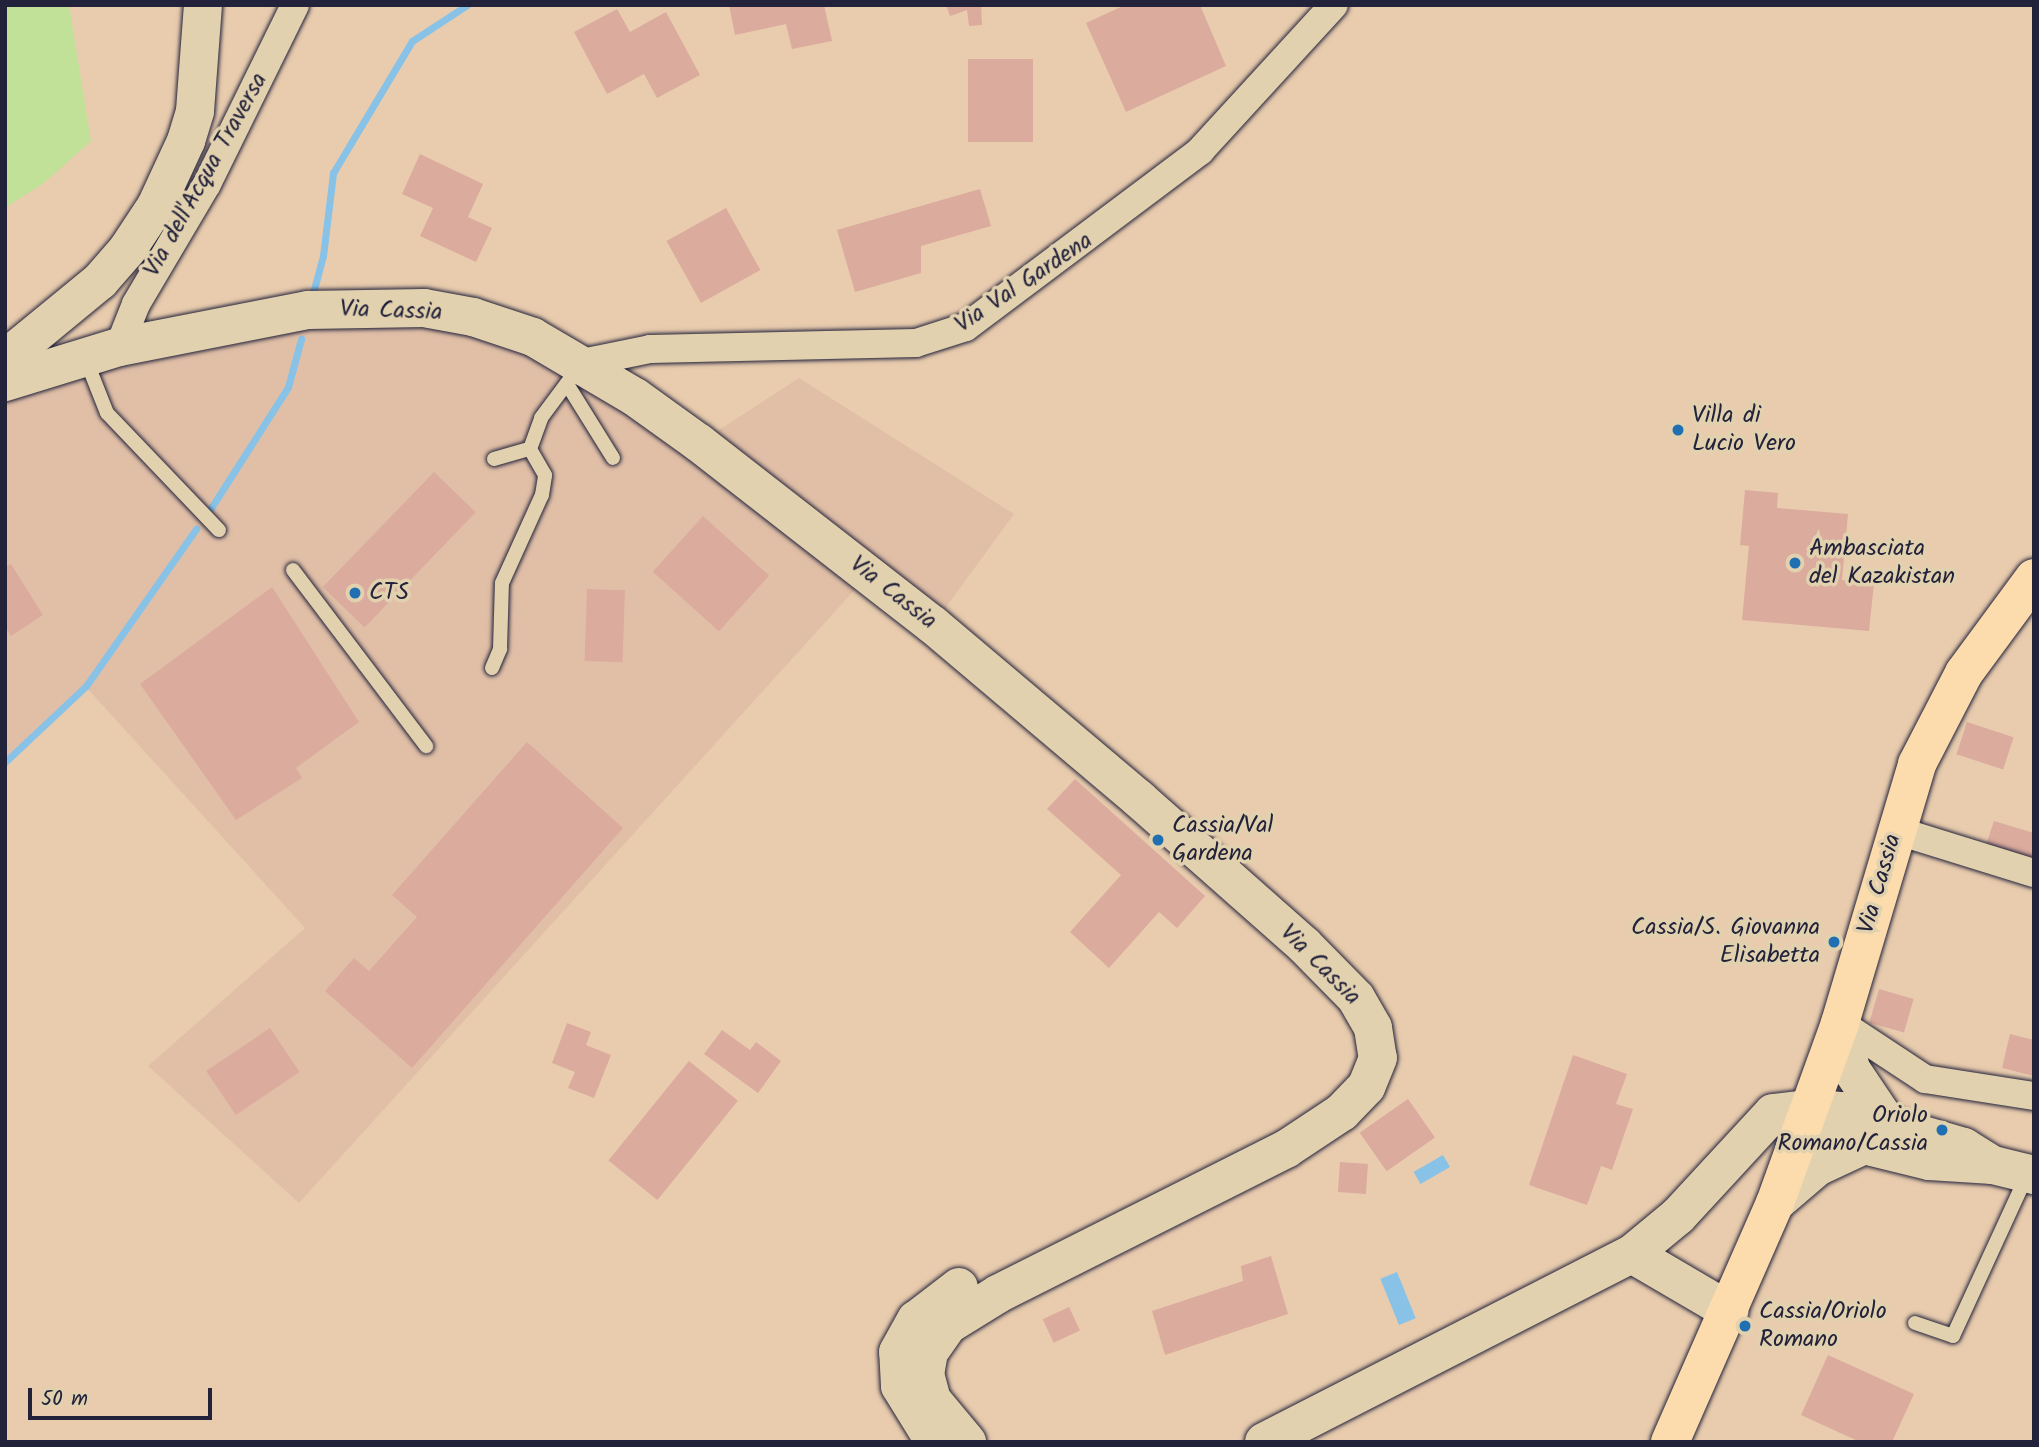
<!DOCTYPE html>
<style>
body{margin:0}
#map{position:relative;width:2039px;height:1447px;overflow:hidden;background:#e9ccae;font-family:Kalam,sans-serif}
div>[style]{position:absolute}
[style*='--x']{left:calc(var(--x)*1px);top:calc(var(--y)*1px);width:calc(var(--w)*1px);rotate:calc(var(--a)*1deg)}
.built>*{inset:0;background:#e1bfa7}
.green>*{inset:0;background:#c1e199}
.water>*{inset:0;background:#88c2e7;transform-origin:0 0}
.stream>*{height:7px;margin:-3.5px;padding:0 3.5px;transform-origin:3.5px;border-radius:3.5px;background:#88c2e7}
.building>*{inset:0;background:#dbab9d;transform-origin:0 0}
.roads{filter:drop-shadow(0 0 2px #22223b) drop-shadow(0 0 2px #22223b)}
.lane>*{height:14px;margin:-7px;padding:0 7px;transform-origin:7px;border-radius:7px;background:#e2d1ae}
.street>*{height:28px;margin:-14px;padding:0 14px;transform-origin:14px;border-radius:14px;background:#e2d1ae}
.secondary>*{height:38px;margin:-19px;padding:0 19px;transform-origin:19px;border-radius:19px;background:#e2d1ae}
.primary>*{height:38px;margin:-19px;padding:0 19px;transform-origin:19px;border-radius:19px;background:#fcdcac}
.dots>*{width:19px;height:19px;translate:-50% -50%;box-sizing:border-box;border:4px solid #e2d1ae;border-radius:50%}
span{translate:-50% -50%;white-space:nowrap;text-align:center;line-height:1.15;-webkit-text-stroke:7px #e2d1ae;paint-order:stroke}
.street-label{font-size:24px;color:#22223b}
.poi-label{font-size:24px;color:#22223b}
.left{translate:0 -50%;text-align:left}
.right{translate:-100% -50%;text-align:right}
.frame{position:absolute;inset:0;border:7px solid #22223b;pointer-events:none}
.scale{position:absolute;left:28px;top:1388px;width:184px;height:32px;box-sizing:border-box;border:4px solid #22223b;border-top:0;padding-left:9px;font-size:21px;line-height:24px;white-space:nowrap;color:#22223b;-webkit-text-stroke:5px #e2d1ae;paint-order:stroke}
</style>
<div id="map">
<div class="built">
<i style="clip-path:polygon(448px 312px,699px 443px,799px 378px,1014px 514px,933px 625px,869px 574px,299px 1203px,148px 1066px,305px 928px,86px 687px,5px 762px,5px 382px,83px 355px)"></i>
</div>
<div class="green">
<i style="clip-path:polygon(5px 5px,69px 5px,91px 141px,44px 183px,5px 208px)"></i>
</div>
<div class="water">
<i style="left:1443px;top:1155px;width:14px;height:34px;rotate:60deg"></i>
<i style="left:1397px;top:1272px;width:50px;height:18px;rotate:68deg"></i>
</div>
<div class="stream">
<i style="--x:313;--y:293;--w:38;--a:-75"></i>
<i style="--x:323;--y:256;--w:84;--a:-83.1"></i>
<i style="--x:333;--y:173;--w:154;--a:-59.1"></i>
<i style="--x:412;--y:41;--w:66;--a:-33.2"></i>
<i style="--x:211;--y:508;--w:143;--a:-57.5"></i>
<i style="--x:288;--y:387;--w:50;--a:-74.8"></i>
<i style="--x:5;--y:762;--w:111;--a:-43.2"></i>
<i style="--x:86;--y:686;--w:192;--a:-55"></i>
</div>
<div class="building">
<i style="clip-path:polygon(729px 5px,824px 5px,832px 41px,792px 49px,786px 24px,735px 35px)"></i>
<i style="clip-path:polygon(946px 5px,981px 5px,982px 25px,969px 26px,967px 10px,950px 16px)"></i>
<i style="clip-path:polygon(1125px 5px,1200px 5px,1226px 66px,1126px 112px,1086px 23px)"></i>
<i style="clip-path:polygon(617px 9px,630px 32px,666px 12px,700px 75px,657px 98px,644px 74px,607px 94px,574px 32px)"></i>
<i style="left:968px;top:59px;width:65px;height:83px"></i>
<i style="clip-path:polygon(420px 154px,483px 184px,468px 217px,492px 228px,476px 262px,420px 236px,433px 208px,402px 194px)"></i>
<i style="clip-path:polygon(980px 189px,991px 226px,921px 246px,921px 273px,855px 292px,837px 230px)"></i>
<i style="left:726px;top:208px;width:71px;height:68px;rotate:61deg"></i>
<i style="left:434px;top:472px;width:58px;height:160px;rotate:44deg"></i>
<i style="clip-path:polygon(1745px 490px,1778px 493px,1777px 508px,1848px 514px,1842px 580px,1874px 583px,1869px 631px,1742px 620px,1749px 546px,1740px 545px)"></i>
<i style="left:703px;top:516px;width:89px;height:75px;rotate:42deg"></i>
<i style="clip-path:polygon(11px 564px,43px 615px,11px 636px,5px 627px,5px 567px)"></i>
<i style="clip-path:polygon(272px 587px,359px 722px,296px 768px,302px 778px,236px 820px,140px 684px)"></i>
<i style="left:587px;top:589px;width:38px;height:72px;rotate:2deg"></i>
<i style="left:1967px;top:722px;width:49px;height:34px;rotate:18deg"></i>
<i style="clip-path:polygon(527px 742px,623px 828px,412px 1068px,325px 991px,354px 958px,369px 971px,417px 917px,392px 895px)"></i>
<i style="clip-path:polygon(1075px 779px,1205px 896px,1177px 928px,1159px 912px,1109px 968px,1070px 932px,1121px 875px,1047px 809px)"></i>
<i style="clip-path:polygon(1994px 821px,2034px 833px,2034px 866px,1984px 851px)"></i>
<i style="left:1879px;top:989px;width:36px;height:35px;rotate:16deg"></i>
<i style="clip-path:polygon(567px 1023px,591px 1032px,586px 1045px,611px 1055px,594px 1098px,568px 1088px,575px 1072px,552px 1063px)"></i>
<i style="left:270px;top:1028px;width:53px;height:77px;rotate:56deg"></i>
<i style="clip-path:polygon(722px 1030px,750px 1050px,756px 1042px,781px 1061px,758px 1093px,704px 1054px)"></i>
<i style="clip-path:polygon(2010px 1034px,2034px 1040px,2034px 1076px,2002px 1068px)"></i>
<i style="clip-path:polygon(1573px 1055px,1627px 1074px,1616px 1104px,1633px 1109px,1612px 1170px,1601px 1166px,1587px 1205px,1529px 1185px)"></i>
<i style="left:689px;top:1061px;width:63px;height:128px;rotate:39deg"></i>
<i style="left:1408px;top:1099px;width:47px;height:59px;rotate:55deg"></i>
<i style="left:1340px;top:1162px;width:28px;height:30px;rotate:4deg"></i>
<i style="clip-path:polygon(1271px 1256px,1288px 1314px,1165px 1355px,1152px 1311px,1243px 1281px,1241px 1266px)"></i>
<i style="left:1069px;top:1307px;width:26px;height:29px;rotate:65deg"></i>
<i style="clip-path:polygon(1828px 1355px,1914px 1394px,1892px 1442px,1860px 1442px,1801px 1415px)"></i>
</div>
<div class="roads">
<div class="lane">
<i style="--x:86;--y:360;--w:57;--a:68.4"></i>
<i style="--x:107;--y:413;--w:162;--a:46.3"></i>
<i style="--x:567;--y:384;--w:87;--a:58.1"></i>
<i style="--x:494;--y:459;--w:37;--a:-16"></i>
<i style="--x:530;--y:449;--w:33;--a:-70"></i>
<i style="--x:541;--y:418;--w:64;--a:-53.3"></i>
<i style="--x:293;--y:570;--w:221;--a:52.9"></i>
<i style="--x:492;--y:668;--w:21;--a:-67"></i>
<i style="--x:500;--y:649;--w:66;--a:-88.3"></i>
<i style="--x:502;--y:583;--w:97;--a:-65.6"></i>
<i style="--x:542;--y:495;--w:20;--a:-81"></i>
<i style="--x:545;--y:475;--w:30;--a:-120"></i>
<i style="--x:1915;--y:1323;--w:40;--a:18.9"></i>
<i style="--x:1953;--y:1336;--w:177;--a:-65.3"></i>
</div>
<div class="street">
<i style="--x:119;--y:347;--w:46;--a:-68.4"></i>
<i style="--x:136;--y:304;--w:139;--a:-59.4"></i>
<i style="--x:207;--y:184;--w:199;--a:-63.8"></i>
<i style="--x:582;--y:363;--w:69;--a:-11.6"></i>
<i style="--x:650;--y:349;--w:266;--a:-1.3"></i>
<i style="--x:916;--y:343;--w:52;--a:-17.7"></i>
<i style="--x:966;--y:327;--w:293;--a:-36.9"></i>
<i style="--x:1200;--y:151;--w:198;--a:-47.5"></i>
<i style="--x:1895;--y:830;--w:145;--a:17.2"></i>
<i style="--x:1840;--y:1023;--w:102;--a:33.4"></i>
<i style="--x:1925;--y:1079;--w:110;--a:8.9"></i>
</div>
<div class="secondary">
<i style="--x:5;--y:359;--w:123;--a:-39.4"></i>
<i style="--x:100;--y:281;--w:41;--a:-48.9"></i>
<i style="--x:127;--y:250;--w:53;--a:-56.6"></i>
<i style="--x:156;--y:206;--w:72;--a:-65.2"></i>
<i style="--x:186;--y:141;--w:31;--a:-73"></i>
<i style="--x:195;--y:111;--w:106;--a:-85.7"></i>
<i style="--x:5;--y:382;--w:119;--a:-17.1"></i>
<i style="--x:119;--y:347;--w:193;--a:-11.1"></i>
<i style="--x:308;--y:310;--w:116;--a:-1"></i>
<i style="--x:424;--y:308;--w:50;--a:10.4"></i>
<i style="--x:473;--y:317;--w:63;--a:18.4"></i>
<i style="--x:533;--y:337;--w:118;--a:30.5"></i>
<i style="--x:635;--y:397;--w:79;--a:35.7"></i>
<i style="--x:699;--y:443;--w:296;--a:37.9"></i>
<i style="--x:933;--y:625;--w:270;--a:40.2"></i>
<i style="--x:1139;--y:799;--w:220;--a:41.5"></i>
<i style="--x:1304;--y:945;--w:74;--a:45.5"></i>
<i style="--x:1356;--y:998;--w:34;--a:60"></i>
<i style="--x:1373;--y:1028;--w:30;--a:81"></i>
<i style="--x:1378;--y:1058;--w:31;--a:112"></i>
<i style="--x:1366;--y:1087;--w:35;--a:134"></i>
<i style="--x:1342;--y:1112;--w:67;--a:146.5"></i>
<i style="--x:1286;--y:1149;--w:322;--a:153.3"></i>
<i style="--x:998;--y:1294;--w:59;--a:148.2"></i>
<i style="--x:948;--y:1325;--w:33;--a:125"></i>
<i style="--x:929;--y:1352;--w:22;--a:100"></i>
<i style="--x:925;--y:1374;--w:27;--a:75"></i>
<i style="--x:932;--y:1400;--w:55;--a:50.2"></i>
<i style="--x:1840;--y:1023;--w:47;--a:76.6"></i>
<i style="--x:1851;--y:1069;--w:66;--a:56.1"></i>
<i style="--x:1817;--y:1124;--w:51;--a:24.1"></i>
<i style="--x:1864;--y:1145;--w:67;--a:13.8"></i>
<i style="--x:1929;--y:1161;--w:64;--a:3.6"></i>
<i style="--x:1993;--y:1165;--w:42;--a:13.7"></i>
<i style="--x:1775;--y:1203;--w:55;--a:-40.6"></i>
<i style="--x:1817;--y:1167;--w:52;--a:-25.1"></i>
<i style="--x:1632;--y:1254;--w:113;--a:30.4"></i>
<i style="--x:929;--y:1433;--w:55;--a:-121.7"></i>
<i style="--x:900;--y:1386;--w:34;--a:-93"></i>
<i style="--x:898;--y:1352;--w:37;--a:-61"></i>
<i style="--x:916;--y:1320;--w:54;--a:-37.5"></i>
<i style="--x:1264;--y:1442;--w:413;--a:-27.1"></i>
<i style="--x:1632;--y:1254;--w:60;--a:-39.6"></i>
<i style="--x:1678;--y:1216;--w:140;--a:-47.3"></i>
<i style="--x:1773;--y:1113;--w:42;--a:-6.8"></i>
<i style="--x:1815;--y:1108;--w:26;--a:7"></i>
<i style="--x:1841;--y:1111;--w:128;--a:16.3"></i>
<i style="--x:1964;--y:1147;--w:34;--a:32"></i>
</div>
<div class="primary">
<i style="--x:1670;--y:1442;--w:261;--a:-66.3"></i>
<i style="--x:1775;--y:1203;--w:191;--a:-70.1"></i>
<i style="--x:1840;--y:1023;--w:270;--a:-73.4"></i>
<i style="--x:1917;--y:764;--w:102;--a:-62.7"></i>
<i style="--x:1964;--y:673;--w:118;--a:-53.6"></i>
</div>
</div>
<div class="dots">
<i style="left:1678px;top:430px;background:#1f6fb2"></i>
<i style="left:1795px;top:563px;background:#1f6fb2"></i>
<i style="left:355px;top:593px;background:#1f6fb2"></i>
<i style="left:1158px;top:840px;background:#1f6fb2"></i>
<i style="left:1834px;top:942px;background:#1f6fb2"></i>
<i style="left:1942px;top:1130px;background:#1f6fb2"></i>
<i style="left:1745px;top:1326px;background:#1f6fb2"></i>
</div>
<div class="street-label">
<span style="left:206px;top:175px;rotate:-61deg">Via dell'Acqua Traversa</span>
<span style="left:1024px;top:283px;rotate:-34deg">Via Val Gardena</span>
<span style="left:391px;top:311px;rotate:2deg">Via Cassia</span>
<span style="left:893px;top:593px;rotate:38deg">Via Cassia</span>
<span style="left:1880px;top:884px;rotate:-74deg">Via Cassia</span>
<span style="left:1320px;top:965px;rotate:45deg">Via Cassia</span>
</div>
<div class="poi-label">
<span class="left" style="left:1692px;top:430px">Villa di<br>Lucio Vero</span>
<span class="left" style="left:1809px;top:563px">Ambasciata<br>del Kazakistan</span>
<span class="left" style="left:369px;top:593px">CTS</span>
<span class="left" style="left:1172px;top:840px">Cassia/Val<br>Gardena</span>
<span class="right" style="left:1820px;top:942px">Cassia/S. Giovanna<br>Elisabetta</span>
<span class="right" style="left:1928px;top:1130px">Oriolo<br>Romano/Cassia</span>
<span class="left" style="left:1759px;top:1326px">Cassia/Oriolo<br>Romano</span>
</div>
<div class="frame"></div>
<div class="scale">50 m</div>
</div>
